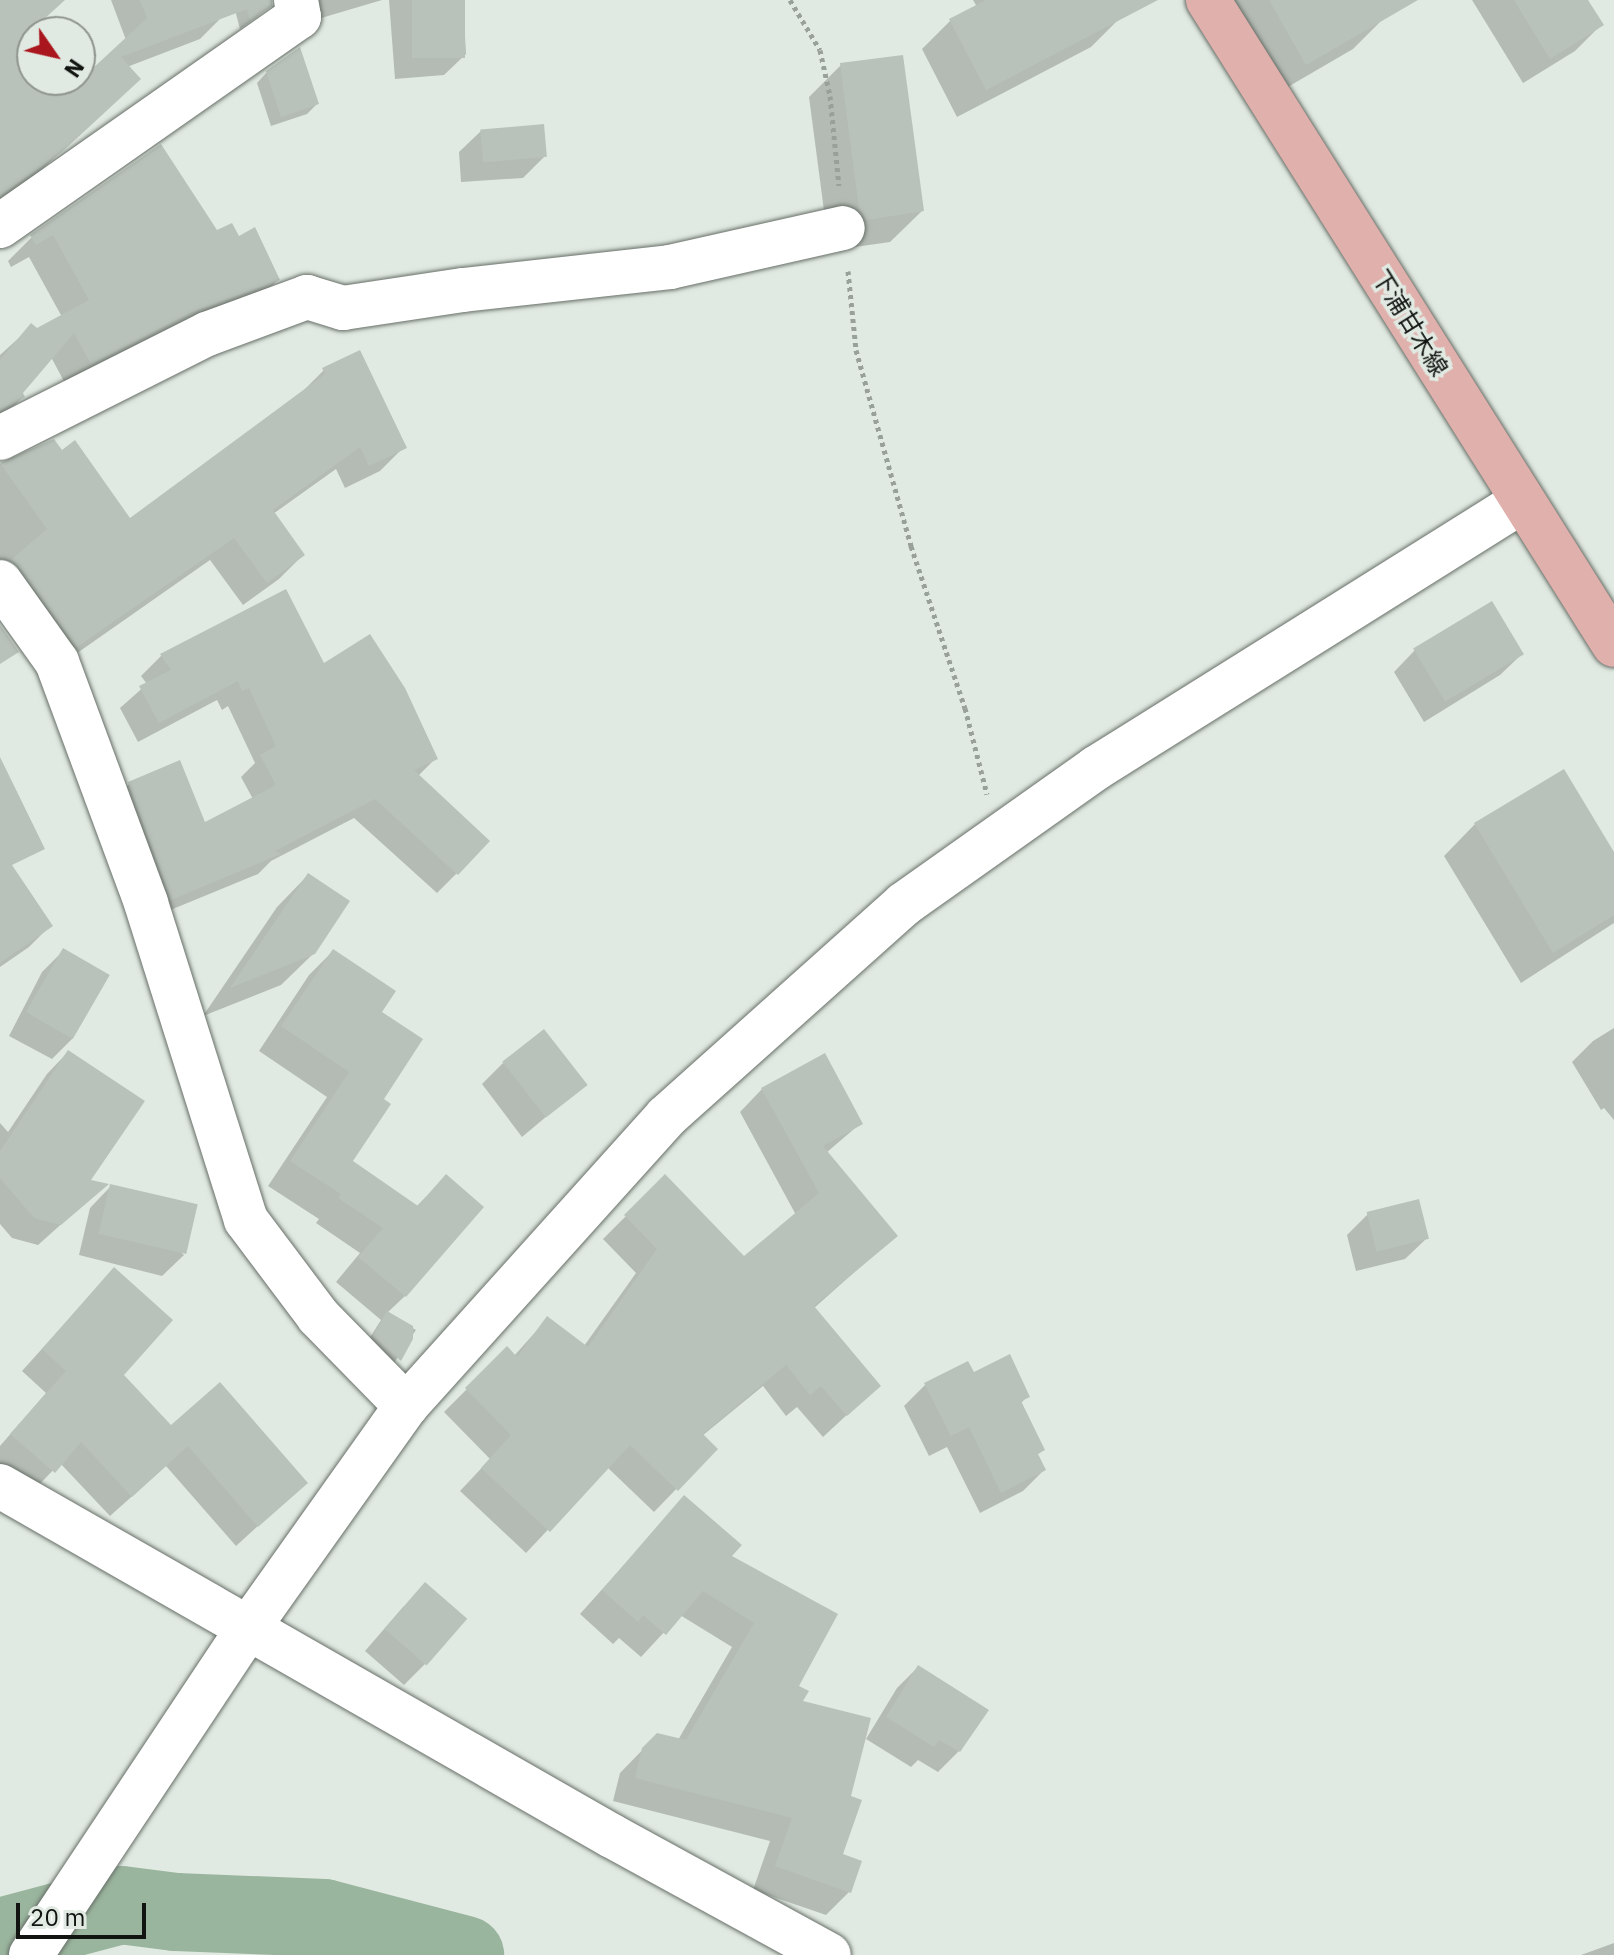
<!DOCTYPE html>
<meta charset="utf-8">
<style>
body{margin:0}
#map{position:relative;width:1614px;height:1955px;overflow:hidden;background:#e1eae2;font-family:"IBM Plex Sans","Noto Sans JP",sans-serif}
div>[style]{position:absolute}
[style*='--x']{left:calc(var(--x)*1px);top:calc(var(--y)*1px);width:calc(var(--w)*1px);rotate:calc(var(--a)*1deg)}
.shadow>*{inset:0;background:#0003}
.river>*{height:78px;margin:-39px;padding:0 39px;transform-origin:39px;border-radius:39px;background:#9ab59d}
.building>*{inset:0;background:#b9c2ba;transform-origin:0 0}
.path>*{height:5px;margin-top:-2.5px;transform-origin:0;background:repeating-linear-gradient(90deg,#99a09a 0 4px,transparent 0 8px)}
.roads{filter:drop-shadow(0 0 2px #676f68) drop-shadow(0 0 2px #676f68)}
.minor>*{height:44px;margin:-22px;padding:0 22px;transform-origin:22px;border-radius:22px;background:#fff}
.major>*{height:44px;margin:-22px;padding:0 22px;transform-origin:22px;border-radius:22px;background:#e0b0ac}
span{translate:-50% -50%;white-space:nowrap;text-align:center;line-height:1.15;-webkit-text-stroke:7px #e1eae2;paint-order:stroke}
.street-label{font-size:24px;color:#111411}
.north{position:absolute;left:16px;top:16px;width:80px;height:80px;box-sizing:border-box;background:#e1eae2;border:2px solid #8e948e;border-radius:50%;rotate:124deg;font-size:22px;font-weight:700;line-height:32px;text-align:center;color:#111411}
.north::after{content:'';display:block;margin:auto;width:28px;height:36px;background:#aa161d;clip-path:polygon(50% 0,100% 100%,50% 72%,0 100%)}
.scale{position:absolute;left:16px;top:1903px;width:130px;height:36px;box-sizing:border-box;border:4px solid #111411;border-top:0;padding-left:10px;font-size:24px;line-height:28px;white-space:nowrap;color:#111411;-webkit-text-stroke:6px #e1eae2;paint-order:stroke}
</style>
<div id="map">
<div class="shadow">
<i style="clip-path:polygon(0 0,63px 0,21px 40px,32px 55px,32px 80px,50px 80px,64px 98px,126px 40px,111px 0,214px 0,221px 18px,200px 39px,127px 67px,117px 100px,38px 173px,0 200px)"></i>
<i style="clip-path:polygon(244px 0,270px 0,259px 15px,240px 29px,235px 10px)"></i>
<i style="clip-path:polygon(286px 0,382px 0,301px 24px)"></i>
<i style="clip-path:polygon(389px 0,463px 0,466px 54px,444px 75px,395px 79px)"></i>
<i style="clip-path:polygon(973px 0,1109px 0,1119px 19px,1091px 47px,957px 117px,922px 49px,950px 21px,977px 7px)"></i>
<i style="clip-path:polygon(1220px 0,1374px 0,1384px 18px,1353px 49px,1274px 95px)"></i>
<i style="clip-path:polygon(1472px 0,1586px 0,1601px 25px,1575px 51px,1523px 83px)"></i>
<i style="clip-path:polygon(841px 65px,922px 211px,890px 242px,834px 250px,828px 241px,809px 97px)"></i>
<i style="clip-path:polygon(267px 72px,317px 104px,307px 114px,271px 126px,257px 83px)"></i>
<i style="clip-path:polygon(481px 131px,545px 156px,523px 178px,461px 182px,459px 152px)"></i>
<i style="clip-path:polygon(160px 147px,216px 233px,238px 238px,278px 280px,254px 303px,67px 387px,51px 357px,20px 393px,23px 397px,0 420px,0 355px,32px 326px,37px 331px,62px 317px,29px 257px,11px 267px,8px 261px,32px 237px)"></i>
<i style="clip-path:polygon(324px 370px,404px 447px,380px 471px,345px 488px,336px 469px,273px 514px,303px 555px,279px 579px,243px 605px,210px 560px,53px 670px,0 595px,0 464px,11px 463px,130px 521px,300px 394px)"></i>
<i style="clip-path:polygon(1415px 650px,1522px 654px,1500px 675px,1424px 722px,1394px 672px)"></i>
<i style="clip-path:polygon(161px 656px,323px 666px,436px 758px,418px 776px,457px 873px,437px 893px,354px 818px,271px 861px,258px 874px,151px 918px,109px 804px,129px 784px,204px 825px,253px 799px,241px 777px,255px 763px,228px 706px,222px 710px,217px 700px,138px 742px,120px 708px,147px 684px,141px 676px)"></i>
<i style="clip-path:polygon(1475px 824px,1614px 856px,1614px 923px,1521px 983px,1444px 856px)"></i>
<i style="clip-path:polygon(308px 875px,314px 953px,281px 985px,203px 1016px,277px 907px)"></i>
<i style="clip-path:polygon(0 901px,50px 926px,29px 947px,0 967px)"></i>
<i style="clip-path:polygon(63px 951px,73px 1038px,52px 1059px,9px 1036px,42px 972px)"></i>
<i style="clip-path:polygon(333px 951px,379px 1012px,381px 1100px,350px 1161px,416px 1207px,446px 1176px,405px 1296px,387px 1313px,416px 1330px,390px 1369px,364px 1347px,381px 1320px,336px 1282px,360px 1253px,316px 1223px,319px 1219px,268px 1186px,327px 1097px,259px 1051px,309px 975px)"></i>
<i style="clip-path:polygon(1614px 1028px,1614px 1120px,1604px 1108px,1601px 1110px,1572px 1062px,1593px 1041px)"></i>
<i style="clip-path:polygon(68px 1052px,88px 1181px,105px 1185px,38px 1245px,12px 1238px,0 1224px,0 1123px,8px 1132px,47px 1074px)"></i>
<i style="clip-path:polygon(503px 1063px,584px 1085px,522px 1137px,482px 1084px)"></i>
<i style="clip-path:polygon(762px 1089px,861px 1123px,826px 1153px,895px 1236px,813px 1309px,878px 1386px,823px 1437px,797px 1407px,786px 1416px,763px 1386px,702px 1436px,715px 1449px,654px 1512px,607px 1467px,526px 1553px,460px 1491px,490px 1459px,444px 1412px,507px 1349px,514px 1356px,547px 1319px,584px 1346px,636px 1273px,603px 1239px,665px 1177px,744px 1258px,796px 1215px,740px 1112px)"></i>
<i style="clip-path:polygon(111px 1186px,184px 1255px,162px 1276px,79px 1255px,90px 1208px)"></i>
<i style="clip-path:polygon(1368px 1214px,1427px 1238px,1405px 1259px,1356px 1271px,1347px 1235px)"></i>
<i style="clip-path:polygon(94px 1291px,122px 1375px,171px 1428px,305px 1483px,236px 1546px,166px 1466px,110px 1516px,60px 1463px,32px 1492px,0 1464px,0 1446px,46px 1393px,22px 1371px)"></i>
<i style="clip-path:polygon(973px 1375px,1028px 1396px,1020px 1404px,1042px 1450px,1037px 1455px,1044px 1470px,1023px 1491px,980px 1513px,947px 1447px,929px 1456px,904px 1406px,925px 1385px)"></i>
<i style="clip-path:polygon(684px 1498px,729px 1557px,797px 1686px,800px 1702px,848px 1797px,840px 1855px,849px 1892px,826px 1915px,753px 1890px,770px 1841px,613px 1801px,620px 1773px,657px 1735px,678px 1740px,732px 1647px,680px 1615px,641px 1657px,619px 1638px,613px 1644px,580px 1614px)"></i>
<i style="clip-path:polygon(404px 1606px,425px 1664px,404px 1685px,365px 1651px)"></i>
<i style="clip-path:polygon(918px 1667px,959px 1751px,938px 1772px,918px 1760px,911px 1767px,866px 1739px,897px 1688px)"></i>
<i style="clip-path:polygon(1614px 1943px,1614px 1955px,1581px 1955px)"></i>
</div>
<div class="river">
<i style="--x:0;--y:1937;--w:125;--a:-14.8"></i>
<i style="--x:121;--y:1905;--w:55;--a:7.3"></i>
<i style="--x:176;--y:1912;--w:148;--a:2.3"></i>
<i style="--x:324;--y:1918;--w:146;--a:14.7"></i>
</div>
<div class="building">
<i style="clip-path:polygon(0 0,65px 0,22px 39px,32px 52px,32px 80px,53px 80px,64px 95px,147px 18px,140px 0,272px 0,272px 6px,250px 21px,247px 9px,121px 57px,141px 79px,62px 152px,0 196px)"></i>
<i style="left:412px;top:0;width:53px;height:58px"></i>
<i style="clip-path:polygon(986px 0,1158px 0,986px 90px,949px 19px)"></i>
<i style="clip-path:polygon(1269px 0,1418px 0,1306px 65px)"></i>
<i style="clip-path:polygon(1514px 0,1588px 0,1604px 25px,1550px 59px)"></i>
<i style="clip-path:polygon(300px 47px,319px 104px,281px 117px,266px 71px)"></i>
<i style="clip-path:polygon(903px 55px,924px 211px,866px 220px,859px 209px,840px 63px)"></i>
<i style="left:544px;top:124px;width:33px;height:64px;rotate:85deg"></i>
<i style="clip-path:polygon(161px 144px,217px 230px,232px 223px,239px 236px,255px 227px,280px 280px,192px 312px,91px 364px,74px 333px,23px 393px,25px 397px,0 410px,0 360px,31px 323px,37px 328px,89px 300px,53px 235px,36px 245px,30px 235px)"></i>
<i style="clip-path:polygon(360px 350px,407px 448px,369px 466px,360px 447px,273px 510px,305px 555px,267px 583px,234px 538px,77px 647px,11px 560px,47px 529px,0 463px,54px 439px,62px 450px,75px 440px,130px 518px,325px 374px,322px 368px)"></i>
<i style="clip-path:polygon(286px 589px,324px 663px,370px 634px,405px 688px,438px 759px,414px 770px,490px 841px,458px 875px,375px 799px,275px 851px,281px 854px,171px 900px,128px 782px,180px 760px,205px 822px,276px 785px,260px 755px,276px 746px,249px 688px,242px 691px,238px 681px,159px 723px,139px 686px,171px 670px,160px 654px)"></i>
<i style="left:1492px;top:601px;width:62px;height:92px;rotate:59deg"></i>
<i style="clip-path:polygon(0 625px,19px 652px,0 664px)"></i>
<i style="clip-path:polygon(0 757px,45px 849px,12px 865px,53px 926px,0 963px)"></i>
<i style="clip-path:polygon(1564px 769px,1614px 852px,1614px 915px,1553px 953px,1474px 823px)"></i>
<i style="clip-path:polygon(308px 873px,350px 901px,315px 954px,230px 988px)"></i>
<i style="left:63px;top:948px;width:54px;height:74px;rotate:30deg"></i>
<i style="clip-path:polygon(333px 949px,396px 991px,382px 1012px,423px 1039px,384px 1099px,391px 1104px,353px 1161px,418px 1206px,446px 1174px,484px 1207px,406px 1297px,358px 1257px,383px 1228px,338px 1198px,341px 1194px,290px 1161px,349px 1072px,281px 1026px)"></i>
<i style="left:544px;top:1029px;width:71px;height:53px;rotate:52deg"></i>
<i style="clip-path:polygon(68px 1050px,145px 1101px,91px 1180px,109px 1184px,61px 1225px,34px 1218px,0 1178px,0 1151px)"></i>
<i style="clip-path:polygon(825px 1053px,863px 1124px,823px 1146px,898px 1236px,814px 1306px,881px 1386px,847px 1416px,821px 1386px,810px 1395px,786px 1365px,703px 1434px,718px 1449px,678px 1491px,630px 1445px,550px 1532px,481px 1468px,511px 1435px,465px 1388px,507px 1346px,517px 1357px,547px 1316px,588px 1347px,657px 1249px,624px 1215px,665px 1174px,744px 1256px,819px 1193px,761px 1088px)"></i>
<i style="left:110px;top:1184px;width:90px;height:51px;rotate:13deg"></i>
<i style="left:1419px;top:1199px;width:41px;height:54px;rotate:76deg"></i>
<i style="clip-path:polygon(114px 1267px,173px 1320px,124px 1375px,171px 1425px,220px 1382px,308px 1483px,258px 1527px,188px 1446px,132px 1497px,81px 1442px,55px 1473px,10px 1434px,66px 1371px,42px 1349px)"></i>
<i style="clip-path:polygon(387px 1311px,413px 1326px,413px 1339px,401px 1361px,373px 1336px)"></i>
<i style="clip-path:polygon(1010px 1354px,1030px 1397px,1021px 1401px,1045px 1450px,1038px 1454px,1046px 1470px,1001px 1493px,969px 1427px,951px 1436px,924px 1383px,968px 1361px,974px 1372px)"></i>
<i style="clip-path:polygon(684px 1495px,742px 1545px,732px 1556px,838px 1614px,799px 1686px,809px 1691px,803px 1701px,871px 1718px,851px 1796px,862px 1800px,843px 1854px,862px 1861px,851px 1893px,775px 1866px,792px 1818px,635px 1778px,642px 1748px,657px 1733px,686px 1740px,754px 1623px,703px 1591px,666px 1635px,643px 1615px,638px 1622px,602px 1590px)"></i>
<i style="left:425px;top:1582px;width:56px;height:62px;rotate:41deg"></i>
<i style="clip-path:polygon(918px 1665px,989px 1710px,960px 1752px,939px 1740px,934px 1747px,886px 1717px)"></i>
</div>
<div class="path">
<i style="--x:790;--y:0;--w:58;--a:59"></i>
<i style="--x:820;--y:50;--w:47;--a:77.7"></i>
<i style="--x:830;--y:96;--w:90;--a:84.3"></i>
<i style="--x:848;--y:271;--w:79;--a:84.2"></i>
<i style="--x:856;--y:350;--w:204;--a:74.3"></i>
<i style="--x:911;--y:546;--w:171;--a:71.6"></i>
<i style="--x:965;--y:708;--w:89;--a:75.7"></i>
</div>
<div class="roads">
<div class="minor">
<i style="--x:0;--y:226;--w:365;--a:-35"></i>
<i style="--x:299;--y:17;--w:17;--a:-100"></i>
<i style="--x:0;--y:438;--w:232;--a:-26.7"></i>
<i style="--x:207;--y:334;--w:107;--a:-20.3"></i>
<i style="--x:307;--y:297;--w:38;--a:17"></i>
<i style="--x:343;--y:308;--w:121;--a:-8.5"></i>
<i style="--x:463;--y:290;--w:208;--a:-6.3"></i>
<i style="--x:670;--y:267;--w:177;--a:-12.7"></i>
<i style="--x:0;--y:582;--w:98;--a:54.5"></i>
<i style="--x:57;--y:662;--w:257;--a:69.7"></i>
<i style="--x:146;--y:903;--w:332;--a:72.5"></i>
<i style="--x:246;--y:1220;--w:120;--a:53.1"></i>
<i style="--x:318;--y:1316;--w:126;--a:45.6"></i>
<i style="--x:0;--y:1486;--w:705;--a:29.77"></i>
<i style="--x:612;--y:1836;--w:247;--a:28.7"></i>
<i style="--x:31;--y:1955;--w:394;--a:-56.4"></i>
<i style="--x:249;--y:1627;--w:271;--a:-54.6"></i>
<i style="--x:406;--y:1406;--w:389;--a:-48"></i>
<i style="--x:666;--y:1117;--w:319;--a:-41.8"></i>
<i style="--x:904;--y:904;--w:235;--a:-35.3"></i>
<i style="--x:1096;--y:768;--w:501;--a:-32.04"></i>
</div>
<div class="major">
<i style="--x:1208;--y:0;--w:762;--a:57.81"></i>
</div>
</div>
<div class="street-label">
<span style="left:1410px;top:323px;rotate:58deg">下浦甘木線</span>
</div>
<div class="north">N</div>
<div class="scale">20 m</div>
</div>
